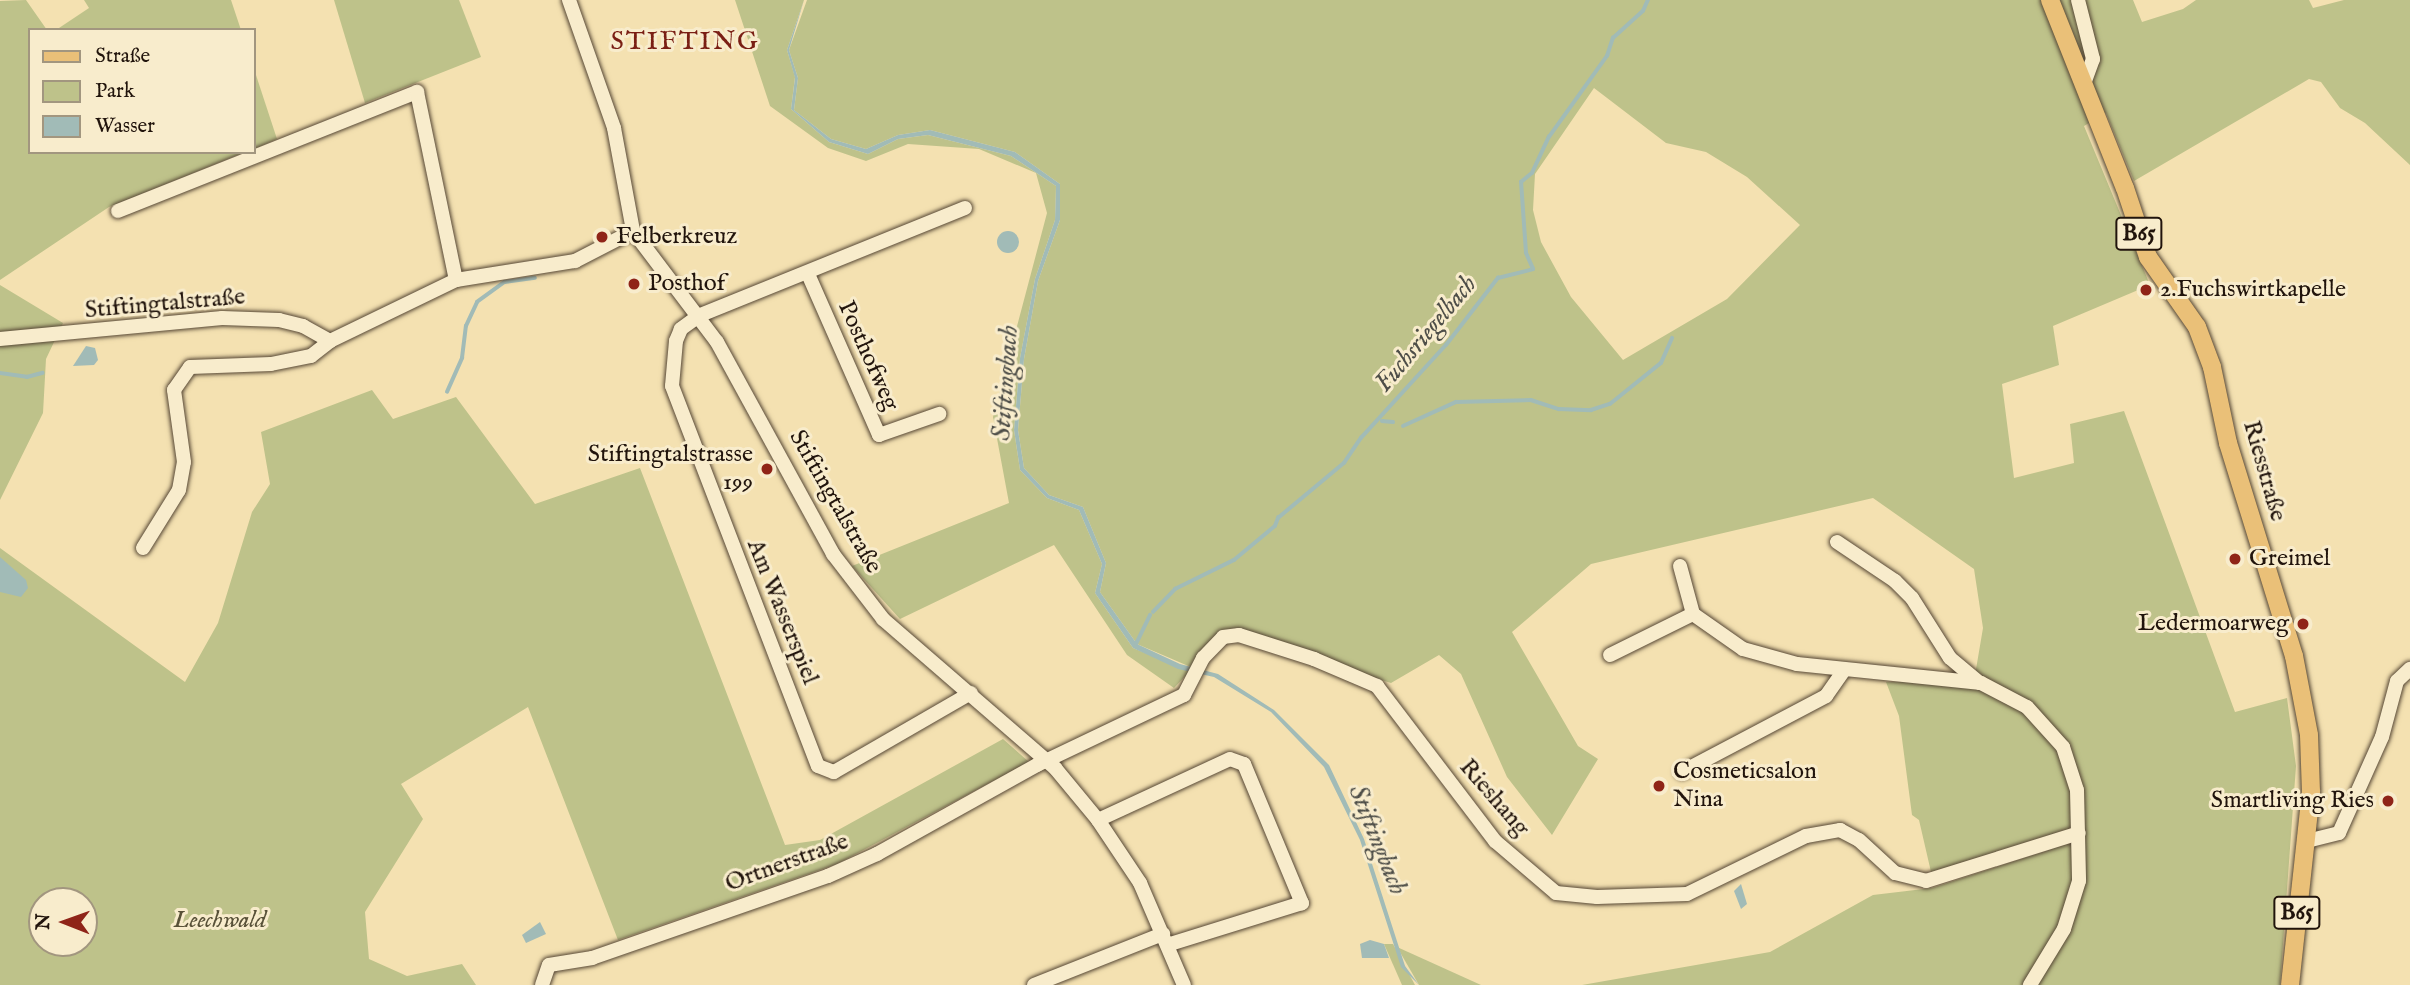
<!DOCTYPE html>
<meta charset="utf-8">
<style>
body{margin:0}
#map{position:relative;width:2410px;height:985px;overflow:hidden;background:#f4e1b1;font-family:"IM FELL English",serif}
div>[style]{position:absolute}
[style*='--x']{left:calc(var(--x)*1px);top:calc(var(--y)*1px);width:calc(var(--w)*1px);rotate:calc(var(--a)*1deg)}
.green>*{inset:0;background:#bec28a}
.water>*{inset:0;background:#a1bbb7}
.round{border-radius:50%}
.stream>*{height:3.5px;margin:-1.75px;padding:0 1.75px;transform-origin:1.75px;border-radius:1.75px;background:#a1bbb7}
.roads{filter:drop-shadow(0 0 2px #564735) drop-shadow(0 0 2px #564735)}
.minor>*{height:14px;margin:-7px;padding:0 7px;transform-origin:7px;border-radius:7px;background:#f8eccc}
.major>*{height:18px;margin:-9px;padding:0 9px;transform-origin:9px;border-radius:9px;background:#eac078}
.dots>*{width:19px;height:19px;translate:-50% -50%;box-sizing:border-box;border:4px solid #f8eccc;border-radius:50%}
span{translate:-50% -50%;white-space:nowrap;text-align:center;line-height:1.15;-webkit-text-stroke:6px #f8eccc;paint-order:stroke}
.shield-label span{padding:2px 5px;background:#f8eccc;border:2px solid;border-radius:5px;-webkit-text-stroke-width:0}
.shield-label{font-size:23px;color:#21140c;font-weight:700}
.poi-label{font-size:24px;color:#21140c}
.left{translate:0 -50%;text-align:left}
.right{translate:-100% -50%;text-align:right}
.street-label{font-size:24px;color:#21140c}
.park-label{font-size:24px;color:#585138;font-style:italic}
.neighbourhood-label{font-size:26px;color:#7a1f14;letter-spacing:2px}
.water-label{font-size:26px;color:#4e4e48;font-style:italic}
.legend{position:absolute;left:28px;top:28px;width:228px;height:126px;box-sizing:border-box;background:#f8eccc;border:2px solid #a2967f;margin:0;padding:9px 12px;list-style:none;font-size:21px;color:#21140c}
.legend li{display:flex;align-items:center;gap:14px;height:35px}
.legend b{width:35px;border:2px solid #a2967f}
.north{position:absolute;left:28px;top:887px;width:70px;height:70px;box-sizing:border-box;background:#f8eccc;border:2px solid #a2967f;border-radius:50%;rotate:271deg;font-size:19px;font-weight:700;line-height:28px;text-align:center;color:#21140c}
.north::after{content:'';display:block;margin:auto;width:24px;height:32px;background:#8f2418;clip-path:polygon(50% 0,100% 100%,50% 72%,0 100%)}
</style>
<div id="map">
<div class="green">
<i style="clip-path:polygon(26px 0,47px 30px,30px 30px,30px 152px,245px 152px,109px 207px,0 280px,0 1px)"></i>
<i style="clip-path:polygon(84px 0,231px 0,241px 30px,56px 30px,89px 8px)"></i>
<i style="clip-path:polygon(334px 0,459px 0,481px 57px,365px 103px)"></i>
<i style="clip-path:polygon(735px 0,804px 0,787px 50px,795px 77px,791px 109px,829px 142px,868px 154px,898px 139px,928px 135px,1011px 156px,1056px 186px,1055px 220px,1035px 279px,1020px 358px,1014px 430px,1020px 470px,1047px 498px,1079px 510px,1102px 564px,1095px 593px,1133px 648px,1190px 671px,1174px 688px,1127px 655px,1054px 545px,900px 619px,852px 566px,1009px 503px,993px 417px,1047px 213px,1036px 173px,979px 149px,908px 144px,866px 161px,828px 148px,770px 106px)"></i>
<i style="clip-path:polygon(evenodd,807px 0,2133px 0,2142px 22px,2183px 9px,2196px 0,2309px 0,2313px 8px,2344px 0,2410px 0,2410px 165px,2365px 123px,2340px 108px,2321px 82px,2309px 79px,2134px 181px,2106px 113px,2084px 126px,2150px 285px,2053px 326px,2059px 365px,2002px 384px,2014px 478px,2074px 463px,2070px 424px,2124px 411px,2235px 712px,2287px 698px,2296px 766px,2280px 985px,1582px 985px,1770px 952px,1873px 895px,1932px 888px,2073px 842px,2066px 831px,1931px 872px,1919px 820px,1912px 815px,1899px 716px,1886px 682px,1974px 681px,1983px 628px,1974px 569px,1873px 498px,1591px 564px,1512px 632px,1578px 746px,1598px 759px,1552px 835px,1507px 777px,1461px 674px,1439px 655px,1391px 683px,1239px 635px,1223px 637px,1193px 668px,1137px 644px,1100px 592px,1106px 563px,1083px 507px,1049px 495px,1024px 468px,1018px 430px,1024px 359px,1038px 281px,1060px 220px,1060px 184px,1015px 152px,930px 130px,898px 135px,866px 149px,831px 139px,794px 110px,798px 78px,789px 50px,807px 0,1594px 88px,1666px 143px,1706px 152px,1747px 177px,1800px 225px,1727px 299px,1623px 360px,1571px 297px,1541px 242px,1533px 210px,1535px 174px,1594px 88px)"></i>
<i style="clip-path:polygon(254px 69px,277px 139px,254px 149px)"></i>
<i style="clip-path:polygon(0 285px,63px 323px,46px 359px,43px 413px,0 500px)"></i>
<i style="clip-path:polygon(evenodd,372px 390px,393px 419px,456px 397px,535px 504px,640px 468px,785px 845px,820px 840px,1003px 739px,1029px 762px,837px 864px,618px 940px,528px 707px,401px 784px,423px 819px,365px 912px,369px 959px,407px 976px,462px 964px,476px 985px,0 985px,0 548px,185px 682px,218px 623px,252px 512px,270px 484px,261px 432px,372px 390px,42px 901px,84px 901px,84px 943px,42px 943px,42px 901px)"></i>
<i style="clip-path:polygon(1384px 944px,1393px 944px,1415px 985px,1402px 985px)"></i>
<i style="clip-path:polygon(1397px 947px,1481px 985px,1419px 985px)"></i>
</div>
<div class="water">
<i style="clip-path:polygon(804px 0,789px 50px,798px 78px,794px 110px,831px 139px,866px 149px,898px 135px,930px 130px,1015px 152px,1060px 184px,1060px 220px,1038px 281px,1024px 359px,1018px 430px,1024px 468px,1049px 495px,1083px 507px,1106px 563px,1100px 592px,1137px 644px,1180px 664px,1218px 674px,1274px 710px,1329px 765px,1364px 839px,1405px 966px,1419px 985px,1401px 967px,1360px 840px,1324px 767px,1271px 712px,1214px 677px,1178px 669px,1133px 648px,1095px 593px,1102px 564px,1079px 510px,1047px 498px,1020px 470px,1014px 430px,1020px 358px,1035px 279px,1055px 220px,1056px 186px,1011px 156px,928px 135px,898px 139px,868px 154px,829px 142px,791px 109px,795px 78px,787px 50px)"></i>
<i class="round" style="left:997px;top:231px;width:22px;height:22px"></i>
<i style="clip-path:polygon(86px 346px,95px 348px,98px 360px,94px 365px,73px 366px)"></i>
<i style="clip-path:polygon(0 557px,26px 580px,28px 588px,21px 597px,0 592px)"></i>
<i style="clip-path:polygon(1741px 884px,1747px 904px,1741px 909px,1734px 891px)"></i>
<i style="clip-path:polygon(540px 922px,546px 934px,526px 943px,522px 935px)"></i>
<i style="clip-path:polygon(1370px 940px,1384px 944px,1389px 958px,1362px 958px,1360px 944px)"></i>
</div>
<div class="stream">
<i style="--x:0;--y:373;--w:27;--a:8"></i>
<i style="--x:27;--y:377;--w:16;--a:-15"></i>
<i style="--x:447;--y:392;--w:37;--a:-66"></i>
<i style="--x:462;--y:358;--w:32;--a:-83"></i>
<i style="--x:466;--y:326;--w:26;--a:-65"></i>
<i style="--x:477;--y:302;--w:34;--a:-36"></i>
<i style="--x:505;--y:282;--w:30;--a:-8"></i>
<i style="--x:1382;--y:421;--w:11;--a:5"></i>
<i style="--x:1403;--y:426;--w:58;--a:-24.4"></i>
<i style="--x:1456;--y:402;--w:75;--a:-1.5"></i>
<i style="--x:1531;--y:400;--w:29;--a:18"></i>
<i style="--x:1559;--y:409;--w:32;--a:2"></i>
<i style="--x:1591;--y:410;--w:20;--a:-18"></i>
<i style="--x:1610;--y:404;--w:65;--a:-38.8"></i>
<i style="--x:1661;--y:363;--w:27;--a:-66"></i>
<i style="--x:1153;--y:612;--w:32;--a:-46"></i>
<i style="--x:1175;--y:589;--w:66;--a:-26.2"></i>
<i style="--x:1234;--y:560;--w:53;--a:-39.7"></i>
<i style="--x:1275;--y:526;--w:9;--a:-69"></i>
<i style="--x:1278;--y:518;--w:86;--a:-39.8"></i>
<i style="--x:1344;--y:463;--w:30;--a:-56"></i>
<i style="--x:1361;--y:438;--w:126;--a:-47.6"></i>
<i style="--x:1446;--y:345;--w:85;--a:-52.2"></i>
<i style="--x:1498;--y:278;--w:36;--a:-14"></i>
<i style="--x:1533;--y:269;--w:17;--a:-114"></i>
<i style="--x:1526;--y:253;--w:71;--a:-94"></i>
<i style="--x:1521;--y:182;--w:14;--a:-39"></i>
<i style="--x:1532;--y:173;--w:40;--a:-65"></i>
<i style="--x:1549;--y:137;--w:100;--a:-54.4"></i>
<i style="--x:1607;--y:56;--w:19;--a:-72"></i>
<i style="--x:1613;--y:38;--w:40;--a:-42"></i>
<i style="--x:1643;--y:11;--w:12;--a:-66"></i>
<i style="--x:1136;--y:644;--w:32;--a:-64"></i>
</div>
<div class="roads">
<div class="minor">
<i style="--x:569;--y:0;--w:136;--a:70.6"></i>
<i style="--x:614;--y:128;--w:105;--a:79.5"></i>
<i style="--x:633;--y:231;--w:139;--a:52.9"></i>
<i style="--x:717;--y:342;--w:242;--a:61.3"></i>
<i style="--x:833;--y:554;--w:82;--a:52.4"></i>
<i style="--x:883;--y:619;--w:228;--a:40.9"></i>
<i style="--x:1055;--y:768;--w:67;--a:50.4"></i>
<i style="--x:1098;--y:820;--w:76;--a:56.3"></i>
<i style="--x:1140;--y:883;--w:111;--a:66.7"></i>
<i style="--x:2078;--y:0;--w:61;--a:75.7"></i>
<i style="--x:2093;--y:59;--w:27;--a:110"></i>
<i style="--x:965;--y:208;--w:286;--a:158"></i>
<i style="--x:700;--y:315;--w:24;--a:144"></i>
<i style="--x:681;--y:329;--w:13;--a:113"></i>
<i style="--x:676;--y:341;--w:45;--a:95.1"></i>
<i style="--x:672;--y:386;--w:407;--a:69"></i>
<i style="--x:818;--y:766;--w:17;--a:21"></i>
<i style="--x:834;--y:772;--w:158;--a:-30"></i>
<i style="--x:118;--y:211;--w:322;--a:-21.7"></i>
<i style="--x:417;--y:92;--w:192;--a:78.3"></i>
<i style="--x:808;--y:274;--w:176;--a:66.2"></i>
<i style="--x:879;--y:435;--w:64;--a:-19.3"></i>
<i style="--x:0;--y:339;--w:223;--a:-5.4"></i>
<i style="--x:222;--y:318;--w:57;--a:2"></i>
<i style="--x:279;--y:320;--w:25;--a:14"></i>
<i style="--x:303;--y:326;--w:31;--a:29"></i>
<i style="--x:1837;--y:542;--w:70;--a:33.9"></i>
<i style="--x:1895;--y:581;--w:24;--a:45"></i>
<i style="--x:1912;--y:598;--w:71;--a:57.7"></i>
<i style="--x:1950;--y:658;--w:39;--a:40"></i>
<i style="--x:143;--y:548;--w:68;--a:-58.2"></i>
<i style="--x:179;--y:490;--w:28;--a:-80"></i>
<i style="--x:184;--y:462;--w:73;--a:-97.9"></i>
<i style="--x:174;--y:390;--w:28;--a:-55"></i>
<i style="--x:190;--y:367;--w:81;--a:-2.1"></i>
<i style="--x:271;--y:364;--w:41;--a:-11.3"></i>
<i style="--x:311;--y:356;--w:24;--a:-38"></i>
<i style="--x:330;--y:341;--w:140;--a:-25.8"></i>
<i style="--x:456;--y:280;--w:121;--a:-9.1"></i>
<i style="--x:575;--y:261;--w:65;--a:-27.3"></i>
<i style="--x:1680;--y:566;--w:50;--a:74.8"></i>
<i style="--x:1693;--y:614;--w:61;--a:35"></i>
<i style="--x:1743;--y:649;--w:56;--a:15.5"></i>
<i style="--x:1797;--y:664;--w:185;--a:5.9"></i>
<i style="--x:1981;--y:683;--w:52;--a:27.6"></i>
<i style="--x:2027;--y:707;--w:54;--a:48"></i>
<i style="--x:2063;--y:747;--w:45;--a:72"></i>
<i style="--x:2077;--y:790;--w:91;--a:88.7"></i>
<i style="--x:2079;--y:881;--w:50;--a:107.4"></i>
<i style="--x:2064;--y:929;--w:66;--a:121.3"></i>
<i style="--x:1610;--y:655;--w:93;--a:-26.3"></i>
<i style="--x:1682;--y:772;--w:163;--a:-27.8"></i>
<i style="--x:1826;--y:696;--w:32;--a:-55"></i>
<i style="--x:1098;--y:820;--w:145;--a:-24.8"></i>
<i style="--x:1230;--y:759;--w:15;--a:20"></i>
<i style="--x:1244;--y:764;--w:151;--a:67.4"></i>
<i style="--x:1302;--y:903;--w:141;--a:162.7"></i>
<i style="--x:2307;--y:841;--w:33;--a:-14"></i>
<i style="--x:2339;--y:833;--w:105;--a:-65.9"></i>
<i style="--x:2382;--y:737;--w:58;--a:-75"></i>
<i style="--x:2397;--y:681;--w:18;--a:-43"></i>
<i style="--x:542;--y:985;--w:21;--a:-71"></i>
<i style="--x:549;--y:965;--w:44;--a:-9.2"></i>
<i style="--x:592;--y:958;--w:250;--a:-19.2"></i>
<i style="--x:828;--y:876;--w:54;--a:-24.2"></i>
<i style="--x:877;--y:854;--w:183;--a:-29.1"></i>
<i style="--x:1037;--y:765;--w:163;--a:-25.5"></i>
<i style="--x:1184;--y:695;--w:42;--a:-62.8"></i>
<i style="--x:1203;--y:658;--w:29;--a:-46"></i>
<i style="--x:1223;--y:637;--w:16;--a:-7"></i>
<i style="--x:1239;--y:635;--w:79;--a:17.7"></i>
<i style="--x:1314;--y:659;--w:69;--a:23.2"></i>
<i style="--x:1377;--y:686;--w:195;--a:52.7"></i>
<i style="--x:1495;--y:841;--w:80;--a:40.4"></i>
<i style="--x:1556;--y:893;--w:41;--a:5.6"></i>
<i style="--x:1597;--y:897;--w:90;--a:-1.9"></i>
<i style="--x:1687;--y:894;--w:132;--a:-26"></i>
<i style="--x:1806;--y:836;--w:35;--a:-10"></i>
<i style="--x:1840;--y:830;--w:21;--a:28"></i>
<i style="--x:1859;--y:840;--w:49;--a:42.5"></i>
<i style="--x:1895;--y:873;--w:32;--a:14"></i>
<i style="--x:1926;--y:881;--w:160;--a:-17.4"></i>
<i style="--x:1034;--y:985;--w:139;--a:-21.6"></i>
</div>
<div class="major">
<i style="--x:2050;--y:0;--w:202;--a:68.3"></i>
<i style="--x:2125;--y:188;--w:73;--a:71.6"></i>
<i style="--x:2148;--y:257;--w:85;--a:55"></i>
<i style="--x:2197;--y:327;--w:43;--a:69.4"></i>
<i style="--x:2212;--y:367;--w:78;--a:78.1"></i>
<i style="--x:2228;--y:443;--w:223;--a:72.8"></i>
<i style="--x:2294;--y:656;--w:80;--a:79.2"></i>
<i style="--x:2309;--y:735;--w:57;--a:88"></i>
<i style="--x:2311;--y:792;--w:194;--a:96.2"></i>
</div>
</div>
<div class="dots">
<i style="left:602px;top:237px;background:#8f2418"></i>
<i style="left:634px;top:284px;background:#8f2418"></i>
<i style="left:2146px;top:290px;background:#8f2418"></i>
<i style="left:767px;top:469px;background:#8f2418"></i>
<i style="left:2235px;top:559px;background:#8f2418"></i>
<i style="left:2303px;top:624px;background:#8f2418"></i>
<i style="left:1659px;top:786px;background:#8f2418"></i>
<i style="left:2388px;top:801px;background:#8f2418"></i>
</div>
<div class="shield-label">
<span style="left:2139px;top:234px">B65</span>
<span style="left:2297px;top:913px">B65</span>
</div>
<div class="poi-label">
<span class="left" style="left:616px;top:237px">Felberkreuz</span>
<span class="left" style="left:648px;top:284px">Posthof</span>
<span class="left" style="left:2160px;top:290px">2.Fuchswirtkapelle</span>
<span class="right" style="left:753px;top:469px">Stiftingtalstrasse<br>199</span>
<span class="left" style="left:2249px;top:559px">Greimel</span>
<span class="right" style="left:2289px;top:624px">Ledermoarweg</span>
<span class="left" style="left:1673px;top:786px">Cosmeticsalon<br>Nina</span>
<span class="right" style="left:2374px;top:801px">Smartliving Ries</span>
</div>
<div class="street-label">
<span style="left:165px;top:304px;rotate:-5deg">Stiftingtalstraße</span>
<span style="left:868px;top:356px;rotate:66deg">Posthofweg</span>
<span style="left:2264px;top:471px;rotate:74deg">Riesstraße</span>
<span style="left:835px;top:502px;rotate:60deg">Stiftingtalstraße</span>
<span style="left:782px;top:612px;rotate:68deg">Am Wasserspiel</span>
<span style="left:1494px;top:798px;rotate:49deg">Rieshang</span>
<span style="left:787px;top:863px;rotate:-20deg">Ortnerstraße</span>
</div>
<div class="park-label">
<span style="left:220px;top:921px">Leechwald</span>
</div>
<div class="neighbourhood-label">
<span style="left:685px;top:42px">STIFTING</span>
</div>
<div class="water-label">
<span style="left:1426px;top:334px;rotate:-50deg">Fuchsriegelbach</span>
<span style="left:1006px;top:383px;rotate:-86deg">Stiftingbach</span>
<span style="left:1377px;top:840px;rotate:68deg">Stiftingbach</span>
</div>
<ul class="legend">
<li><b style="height:9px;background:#eac078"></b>Straße</li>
<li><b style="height:19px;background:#bec28a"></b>Park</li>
<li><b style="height:19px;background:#a1bbb7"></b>Wasser</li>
</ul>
<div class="north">N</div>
</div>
